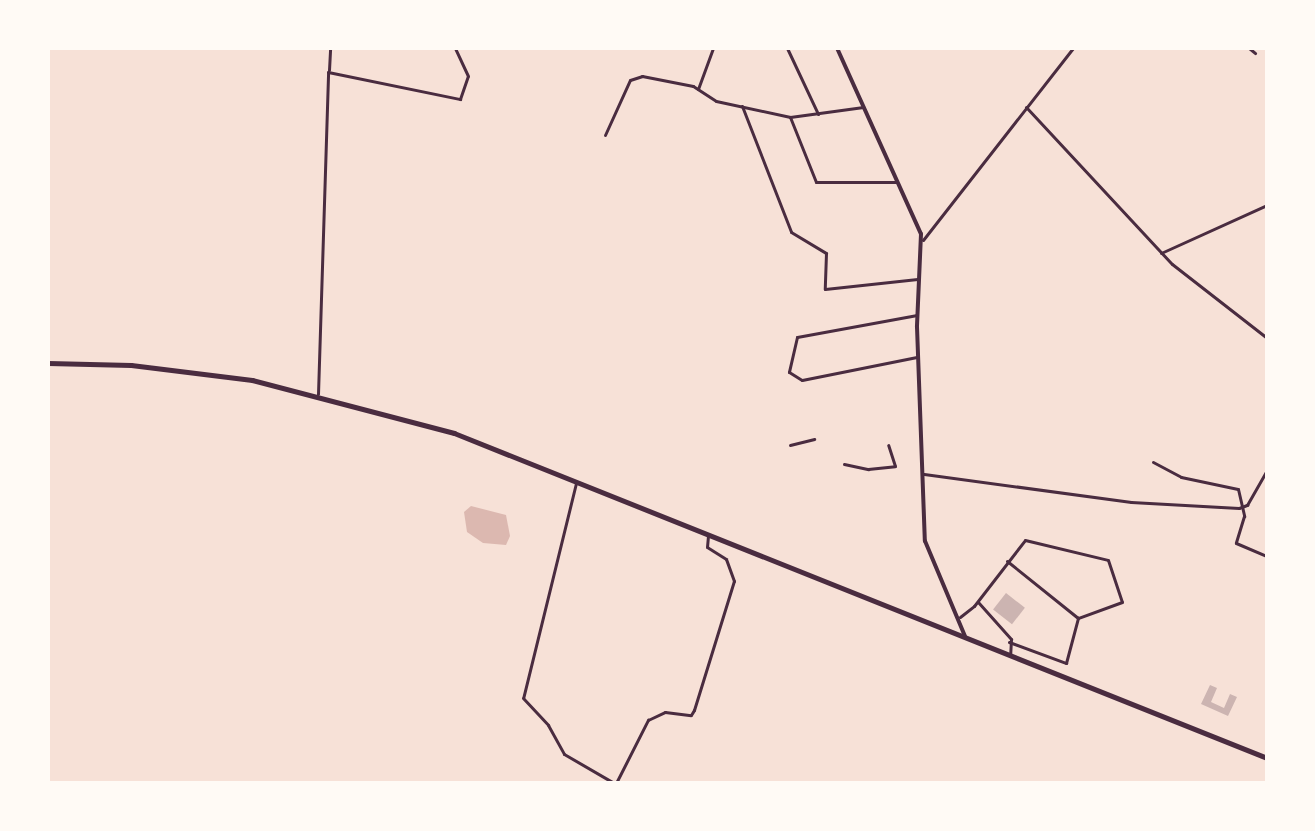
<!DOCTYPE html>
<style>
body{margin:0}
#map{position:relative;width:1315px;height:831px;overflow:hidden;background:#f7e1d7;font-family:"PT Sans",sans-serif}
div>[style]{position:absolute}
[style*='--x']{left:calc(var(--x)*1px);top:calc(var(--y)*1px);width:calc(var(--w)*1px);rotate:calc(var(--a)*1deg)}
.water>*{inset:0;background:#dcb8b0}
.stream>*{height:2px;margin:-1px;padding:0 1px;transform-origin:1px;border-radius:1px;background:#dcb8b0}
.building>*{inset:0;background:#ccb4b1;transform-origin:0 0}
.minor>*{height:3px;margin:-1.5px;padding:0 1.5px;transform-origin:1.5px;border-radius:1.5px;background:#4a2c40}
.secondary>*{height:4px;margin:-2px;padding:0 2px;transform-origin:2px;border-radius:2px;background:#4a2c40}
.trunk>*{height:5px;margin:-2.5px;padding:0 2.5px;transform-origin:2.5px;border-radius:2.5px;background:#4a2c40}
span{translate:-50% -50%;white-space:nowrap;text-align:center;line-height:1.15;-webkit-text-stroke:6px #fffaf5;paint-order:stroke}
.frame{position:absolute;inset:0;border:50px solid #fffaf5;pointer-events:none}
</style>
<div id="map">
<div class="water">
<i style="clip-path:polygon(471px 506px,506px 515px,510px 536px,506px 545px,483px 543px,467px 532px,464px 512px)"></i>
</div>
<div class="stream">
<i style="--x:939;--y:783;--w:9;--a:0"></i>
</div>
<div class="building">
<i style="left:1006px;top:593px;width:24px;height:21px;rotate:38deg"></i>
<i style="clip-path:polygon(1210px 685px,1217px 688px,1211px 702px,1224px 708px,1230px 694px,1237px 697px,1228px 716px,1201px 704px)"></i>
</div>
<div class="minor">
<i style="--x:787;--y:48;--w:73;--a:64.8"></i>
<i style="--x:1249;--y:48;--w:8;--a:40"></i>
<i style="--x:329;--y:70;--w:22;--a:-87"></i>
<i style="--x:698;--y:89;--w:44;--a:-69.9"></i>
<i style="--x:742;--y:106;--w:135;--a:68.7"></i>
<i style="--x:791;--y:232;--w:41;--a:31"></i>
<i style="--x:826;--y:253;--w:36;--a:92"></i>
<i style="--x:825;--y:289;--w:93;--a:-6.2"></i>
<i style="--x:1026;--y:107;--w:214;--a:47.1"></i>
<i style="--x:1172;--y:264;--w:120;--a:37.9"></i>
<i style="--x:790;--y:117;--w:70;--a:68.2"></i>
<i style="--x:816;--y:182;--w:80;--a:0"></i>
<i style="--x:605;--y:135;--w:60;--a:-65.6"></i>
<i style="--x:630;--y:80;--w:13;--a:-18"></i>
<i style="--x:642;--y:76;--w:52;--a:11.1"></i>
<i style="--x:693;--y:86;--w:27;--a:33"></i>
<i style="--x:716;--y:101;--w:76;--a:12.2"></i>
<i style="--x:790;--y:117;--w:74;--a:-7.8"></i>
<i style="--x:923;--y:240;--w:244;--a:-52"></i>
<i style="--x:1161;--y:253;--w:116;--a:-24.4"></i>
<i style="--x:917;--y:315;--w:122;--a:169.6"></i>
<i style="--x:797;--y:337;--w:36;--a:103"></i>
<i style="--x:789;--y:372;--w:15;--a:32"></i>
<i style="--x:802;--y:380;--w:117;--a:-11.3"></i>
<i style="--x:318;--y:394;--w:322;--a:-88.2"></i>
<i style="--x:328;--y:72;--w:135;--a:11.6"></i>
<i style="--x:460;--y:99;--w:24;--a:-71"></i>
<i style="--x:468;--y:76;--w:31;--a:-115"></i>
<i style="--x:790;--y:445;--w:25;--a:-14"></i>
<i style="--x:1153;--y:462;--w:32;--a:28"></i>
<i style="--x:1181;--y:477;--w:58;--a:11.9"></i>
<i style="--x:1238;--y:489;--w:28;--a:77"></i>
<i style="--x:1244;--y:516;--w:28;--a:107"></i>
<i style="--x:1236;--y:543;--w:34;--a:23"></i>
<i style="--x:844;--y:464;--w:25;--a:12"></i>
<i style="--x:868;--y:469;--w:27;--a:-6"></i>
<i style="--x:895;--y:466;--w:22;--a:-108"></i>
<i style="--x:924;--y:474;--w:209;--a:7.7"></i>
<i style="--x:1131;--y:502;--w:108;--a:3.2"></i>
<i style="--x:1239;--y:508;--w:9;--a:-21"></i>
<i style="--x:1247;--y:505;--w:40;--a:-60.3"></i>
<i style="--x:576;--y:483;--w:221;--a:103.8"></i>
<i style="--x:523;--y:698;--w:37;--a:47"></i>
<i style="--x:548;--y:725;--w:33;--a:61"></i>
<i style="--x:564;--y:754;--w:58;--a:30.1"></i>
<i style="--x:1007;--y:561;--w:91;--a:38.8"></i>
<i style="--x:978;--y:602;--w:50;--a:48.3"></i>
<i style="--x:1011;--y:639;--w:17;--a:93"></i>
<i style="--x:960;--y:617;--w:18;--a:-38"></i>
<i style="--x:974;--y:606;--w:83;--a:-52.3"></i>
<i style="--x:1025;--y:540;--w:85;--a:13.5"></i>
<i style="--x:1108;--y:560;--w:44;--a:71.6"></i>
<i style="--x:1122;--y:602;--w:47;--a:160"></i>
<i style="--x:1009;--y:642;--w:61;--a:20.2"></i>
<i style="--x:1066;--y:663;--w:47;--a:-75.1"></i>
<i style="--x:616;--y:783;--w:71;--a:-63.1"></i>
<i style="--x:648;--y:720;--w:19;--a:-25"></i>
<i style="--x:665;--y:712;--w:26;--a:7"></i>
<i style="--x:691;--y:715;--w:6;--a:-59"></i>
<i style="--x:694;--y:710;--w:135;--a:-72.8"></i>
<i style="--x:734;--y:581;--w:23;--a:-110"></i>
<i style="--x:726;--y:559;--w:22;--a:-148"></i>
<i style="--x:707;--y:547;--w:11;--a:-85"></i>
</div>
<div class="secondary">
<i style="--x:837;--y:48;--w:204;--a:65.7"></i>
<i style="--x:921;--y:234;--w:93;--a:92.5"></i>
<i style="--x:917;--y:327;--w:214;--a:87.9"></i>
<i style="--x:925;--y:541;--w:103;--a:67.2"></i>
</div>
<div class="trunk">
<i style="--x:48;--y:363;--w:83;--a:1.4"></i>
<i style="--x:131;--y:365;--w:122;--a:7.1"></i>
<i style="--x:252;--y:380;--w:209;--a:14.7"></i>
<i style="--x:454;--y:433;--w:876;--a:21.79"></i>
</div>
<div class="frame"></div>
</div>
